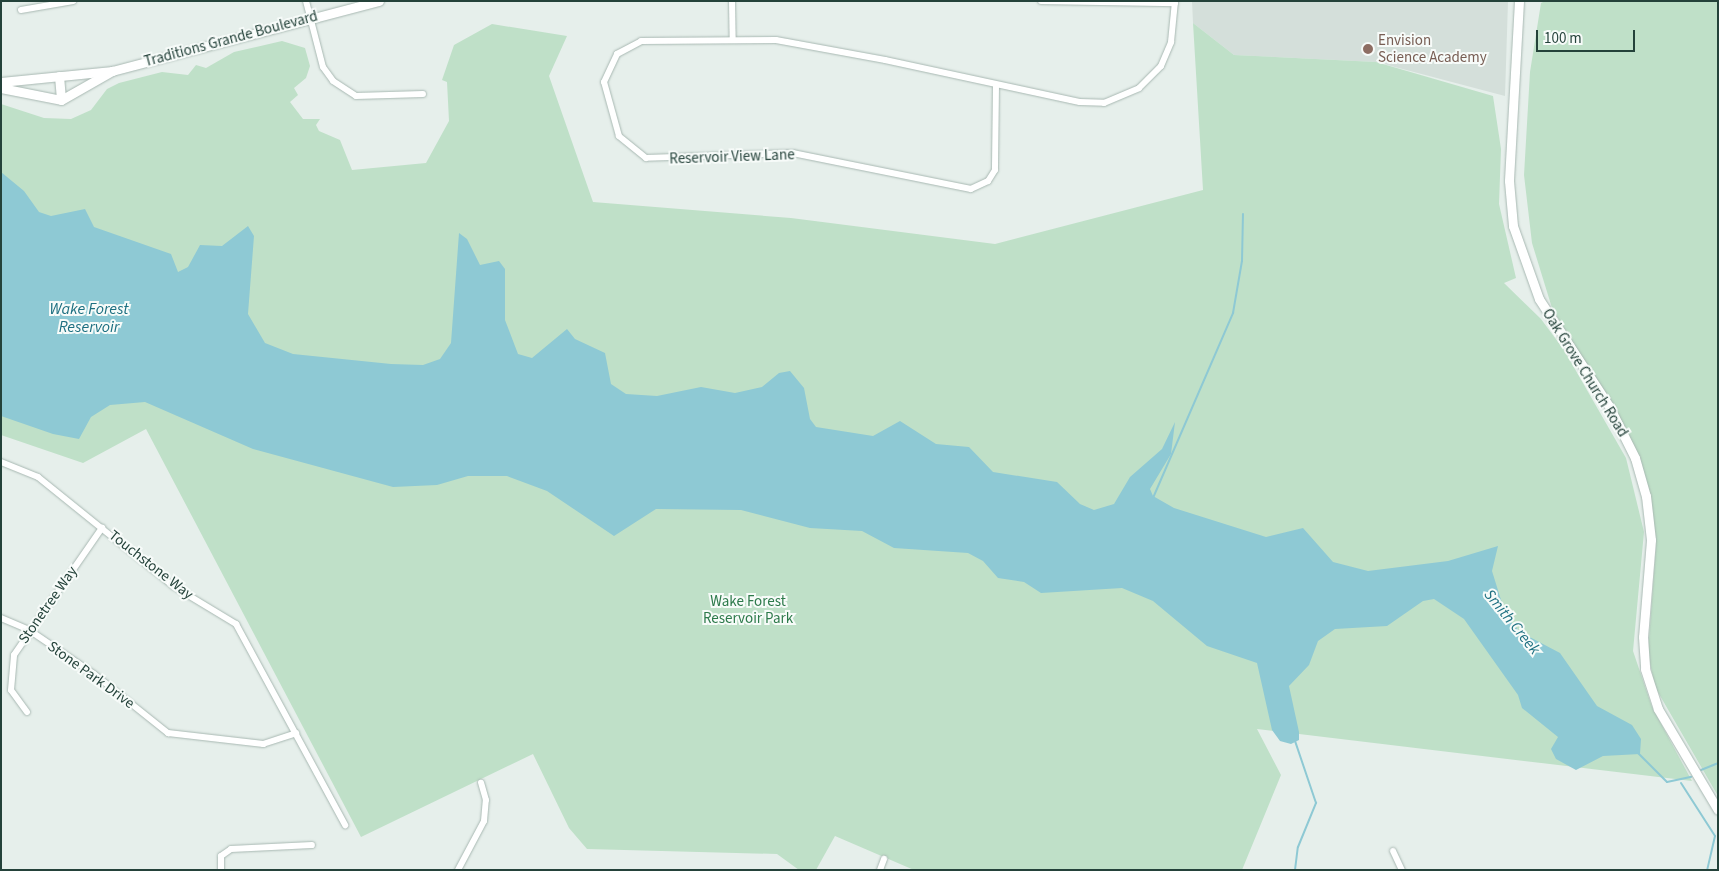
<!DOCTYPE html>
<style>
body{margin:0}
#map{position:relative;width:1719px;height:871px;overflow:hidden;background:#e6efeb;font-family:"Source Sans 3",sans-serif}
div>[style]{position:absolute}
[style*='--x']{left:calc(var(--x)*1px);top:calc(var(--y)*1px);width:calc(var(--w)*1px);rotate:calc(var(--a)*1deg)}
.built>*{inset:0;background:#d4dfda}
.green>*{inset:0;background:#bfe0c8}
.water>*{inset:0;background:#8ec9d4}
.stream>*{height:2px;margin:-1px;padding:0 1px;transform-origin:1px;border-radius:1px;background:#8ec9d4}
.roads{filter:drop-shadow(0 0 1px #a8b8b2) drop-shadow(0 0 1px #a8b8b2)}
.street>*{height:6px;margin:-3px;padding:0 3px;transform-origin:3px;border-radius:3px;background:#fff}
.secondary>*{height:9px;margin:-4.5px;padding:0 4.5px;transform-origin:4.5px;border-radius:4.5px;background:#fff}
.dots>*{width:14px;height:14px;translate:-50% -50%;box-sizing:border-box;border:2px solid #f7fbf9;border-radius:50%}
span{translate:-50% -50%;white-space:nowrap;text-align:center;line-height:1.15;-webkit-text-stroke:4px #f7fbf9;paint-order:stroke}
.street-label{font-size:15px;color:#24423a}
.education-label{font-size:15px;color:#785e54}
.left{translate:0 -50%;text-align:left}
.park-label{font-size:15px;color:#2d7a4b}
.water-label{font-size:16px;color:#1c6f80;font-style:italic}
.frame{position:absolute;inset:0;border:2px solid #24423a;pointer-events:none}
.scale{position:absolute;left:1536px;top:30px;width:99px;height:22px;box-sizing:border-box;border:2px solid #24423a;border-top:0;padding-left:6px;font-size:15px;line-height:18px;white-space:nowrap;color:#24423a;-webkit-text-stroke:4px #f7fbf9;paint-order:stroke}
</style>
<div id="map">
<div class="built">
<i style="clip-path:polygon(1192px 1px,1508px 1px,1505px 96px,1376px 62px,1234px 55px,1193px 23px)"></i>
</div>
<div class="green">
<i style="clip-path:polygon(1545px 1px,1718px 1px,1718px 796px,1655px 687px,1648px 653px,1656px 546px,1652px 511px,1625px 428px,1552px 308px,1532px 243px,1524px 175px,1530px 72px,1541px 3px)"></i>
<i style="clip-path:polygon(1193px 23px,1234px 55px,1376px 62px,1493px 96px,1501px 149px,1499px 204px,1516px 278px,1504px 283px,1541px 319px,1564px 350px,1626px 458px,1644px 532px,1633px 651px,1652px 707px,1692px 781px,1257px 729px,1281px 775px,1242px 870px,914px 870px,835px 836px,816px 870px,799px 870px,777px 854px,587px 849px,569px 828px,533px 754px,361px 837px,146px 429px,83px 463px,1px 435px,1px 104px,44px 118px,71px 119px,91px 110px,107px 89px,119px 83px,162px 72px,188px 75px,196px 65px,206px 68px,234px 52px,282px 41px,305px 48px,310px 66px,306px 78px,294px 88px,298px 95px,290px 102px,303px 119px,320px 119px,316px 125px,319px 131px,340px 140px,352px 170px,426px 163px,449px 121px,447px 82px,442px 80px,454px 45px,492px 24px,567px 36px,549px 76px,593px 202px,791px 218px,995px 244px,1203px 190px)"></i>
</div>
<div class="water">
<i style="clip-path:polygon(1px 172px,24px 191px,39px 212px,51px 216px,85px 209px,94px 227px,171px 254px,178px 272px,188px 267px,200px 245px,222px 246px,248px 226px,254px 236px,248px 314px,265px 343px,293px 354px,391px 364px,423px 365px,440px 359px,451px 343px,459px 233px,467px 239px,480px 265px,499px 261px,505px 269px,505px 320px,518px 354px,532px 358px,567px 329px,575px 339px,605px 353px,611px 384px,626px 394px,657px 396px,701px 387px,735px 393px,762px 387px,779px 373px,790px 371px,804px 388px,810px 419px,816px 427px,873px 436px,900px 421px,936px 444px,969px 447px,993px 472px,1057px 482px,1080px 504px,1094px 510px,1114px 504px,1130px 477px,1162px 449px,1175px 422px,1171px 454px,1150px 489px,1153px 496px,1174px 508px,1266px 537px,1303px 528px,1333px 562px,1368px 571px,1448px 561px,1498px 546px,1492px 571px,1506px 616px,1520px 632px,1560px 653px,1597px 706px,1632px 725px,1641px 739px,1640px 754px,1603px 756px,1576px 770px,1556px 759px,1551px 749px,1558px 737px,1522px 708px,1518px 695px,1464px 619px,1434px 599px,1423px 601px,1387px 626px,1335px 629px,1318px 641px,1309px 665px,1289px 686px,1299px 732px,1299px 740px,1291px 744px,1280px 741px,1272px 730px,1257px 663px,1207px 646px,1153px 601px,1122px 588px,1041px 593px,1024px 582px,998px 578px,983px 561px,968px 553px,894px 548px,862px 531px,810px 528px,741px 510px,656px 509px,614px 536px,547px 491px,507px 476px,468px 476px,437px 485px,393px 487px,253px 449px,145px 402px,110px 405px,91px 417px,79px 439px,53px 434px,1px 416px)"></i>
</div>
<div class="stream">
<i style="--x:1153;--y:498;--w:202;--a:-66.6"></i>
<i style="--x:1233;--y:313;--w:53;--a:-80.2"></i>
<i style="--x:1242;--y:261;--w:47;--a:-88.8"></i>
<i style="--x:1638;--y:753;--w:41;--a:45"></i>
<i style="--x:1667;--y:782;--w:25;--a:-12"></i>
<i style="--x:1701;--y:770;--w:18;--a:-22"></i>
<i style="--x:1681;--y:783;--w:63;--a:57.3"></i>
<i style="--x:1715;--y:836;--w:35;--a:103"></i>
<i style="--x:1295;--y:870;--w:23;--a:-83"></i>
<i style="--x:1298;--y:847;--w:48;--a:-67.8"></i>
<i style="--x:1316;--y:803;--w:65;--a:-108.7"></i>
</div>
<div class="roads">
<div class="street">
<i style="--x:306;--y:1;--w:68;--a:75.6"></i>
<i style="--x:323;--y:67;--w:17;--a:54"></i>
<i style="--x:333;--y:81;--w:27;--a:33"></i>
<i style="--x:356;--y:96;--w:67;--a:-1.7"></i>
<i style="--x:732;--y:1;--w:39;--a:89"></i>
<i style="--x:1041;--y:1;--w:134;--a:0.9"></i>
<i style="--x:21;--y:10;--w:53;--a:-9.8"></i>
<i style="--x:996;--y:85;--w:85;--a:90.7"></i>
<i style="--x:995;--y:170;--w:13;--a:122"></i>
<i style="--x:988;--y:181;--w:19;--a:155"></i>
<i style="--x:971;--y:189;--w:182;--a:-168.6"></i>
<i style="--x:793;--y:153;--w:147;--a:178.1"></i>
<i style="--x:646;--y:158;--w:35;--a:-141"></i>
<i style="--x:619;--y:136;--w:56;--a:-105.5"></i>
<i style="--x:604;--y:82;--w:31;--a:-65"></i>
<i style="--x:617;--y:54;--w:27;--a:-28"></i>
<i style="--x:641;--y:41;--w:135;--a:-0.4"></i>
<i style="--x:776;--y:40;--w:111;--a:10.4"></i>
<i style="--x:885;--y:60;--w:199;--a:12.2"></i>
<i style="--x:1080;--y:102;--w:24;--a:2"></i>
<i style="--x:1104;--y:103;--w:38;--a:-23"></i>
<i style="--x:1139;--y:88;--w:31;--a:-45"></i>
<i style="--x:1161;--y:66;--w:26;--a:-67"></i>
<i style="--x:1171;--y:42;--w:41;--a:-84.4"></i>
<i style="--x:1;--y:462;--w:40;--a:22"></i>
<i style="--x:38;--y:477;--w:174;--a:38.9"></i>
<i style="--x:173;--y:586;--w:74;--a:31.1"></i>
<i style="--x:236;--y:624;--w:229;--a:61.5"></i>
<i style="--x:1;--y:618;--w:30;--a:23"></i>
<i style="--x:29;--y:630;--w:78;--a:34.1"></i>
<i style="--x:94;--y:674;--w:95;--a:38.6"></i>
<i style="--x:168;--y:733;--w:96;--a:6.6"></i>
<i style="--x:263;--y:744;--w:35;--a:-18"></i>
<i style="--x:27;--y:712;--w:27;--a:-126"></i>
<i style="--x:11;--y:690;--w:35;--a:-85"></i>
<i style="--x:14;--y:655;--w:155;--a:-55.3"></i>
<i style="--x:1393;--y:851;--w:21;--a:65"></i>
<i style="--x:221;--y:870;--w:14;--a:-90"></i>
<i style="--x:221;--y:856;--w:12;--a:-35"></i>
<i style="--x:231;--y:849;--w:81;--a:-2.8"></i>
<i style="--x:458;--y:870;--w:55;--a:-62"></i>
<i style="--x:484;--y:821;--w:21;--a:-85"></i>
<i style="--x:486;--y:800;--w:18;--a:-106"></i>
<i style="--x:880;--y:870;--w:12;--a:-70"></i>
</div>
<div class="secondary">
<i style="--x:1519;--y:1;--w:180;--a:93.2"></i>
<i style="--x:1509;--y:181;--w:45;--a:84.9"></i>
<i style="--x:1513;--y:226;--w:77;--a:70.4"></i>
<i style="--x:1539;--y:299;--w:128;--a:56.8"></i>
<i style="--x:1609;--y:406;--w:58;--a:63.4"></i>
<i style="--x:1635;--y:458;--w:40;--a:74"></i>
<i style="--x:1646;--y:496;--w:44;--a:83.5"></i>
<i style="--x:1651;--y:540;--w:97;--a:94.7"></i>
<i style="--x:1643;--y:637;--w:32;--a:86"></i>
<i style="--x:1645;--y:669;--w:42;--a:72"></i>
<i style="--x:1658;--y:709;--w:117;--a:59.3"></i>
<i style="--x:59;--y:76;--w:24;--a:85"></i>
<i style="--x:1;--y:82;--w:112;--a:-5.7"></i>
<i style="--x:112;--y:71;--w:276;--a:-14.7"></i>
<i style="--x:1;--y:88;--w:61;--a:11.3"></i>
<i style="--x:61;--y:100;--w:59;--a:-29.6"></i>
</div>
</div>
<div class="dots">
<i style="left:1368px;top:49px;background:#8d6e63"></i>
</div>
<div class="street-label">
<span style="left:231px;top:39px;rotate:-15deg">Traditions Grande Boulevard</span>
<span style="left:732px;top:157px;rotate:-2deg">Reservoir View Lane</span>
<span style="left:1585px;top:373px;rotate:58deg">Oak Grove Church Road</span>
<span style="left:151px;top:565px;rotate:38deg">Touchstone Way</span>
<span style="left:48px;top:605px;rotate:-55deg">Stonetree Way</span>
<span style="left:91px;top:675px;rotate:36deg">Stone Park Drive</span>
</div>
<div class="education-label">
<span class="left" style="left:1378px;top:49px">Envision<br>Science Academy</span>
</div>
<div class="park-label">
<span style="left:748px;top:610px">Wake Forest<br>Reservoir Park</span>
</div>
<div class="water-label">
<span style="left:89px;top:318px">Wake Forest<br>Reservoir</span>
<span style="left:1512px;top:622px;rotate:51deg">Smith Creek</span>
</div>
<div class="frame"></div>
<div class="scale">100 m</div>
</div>
